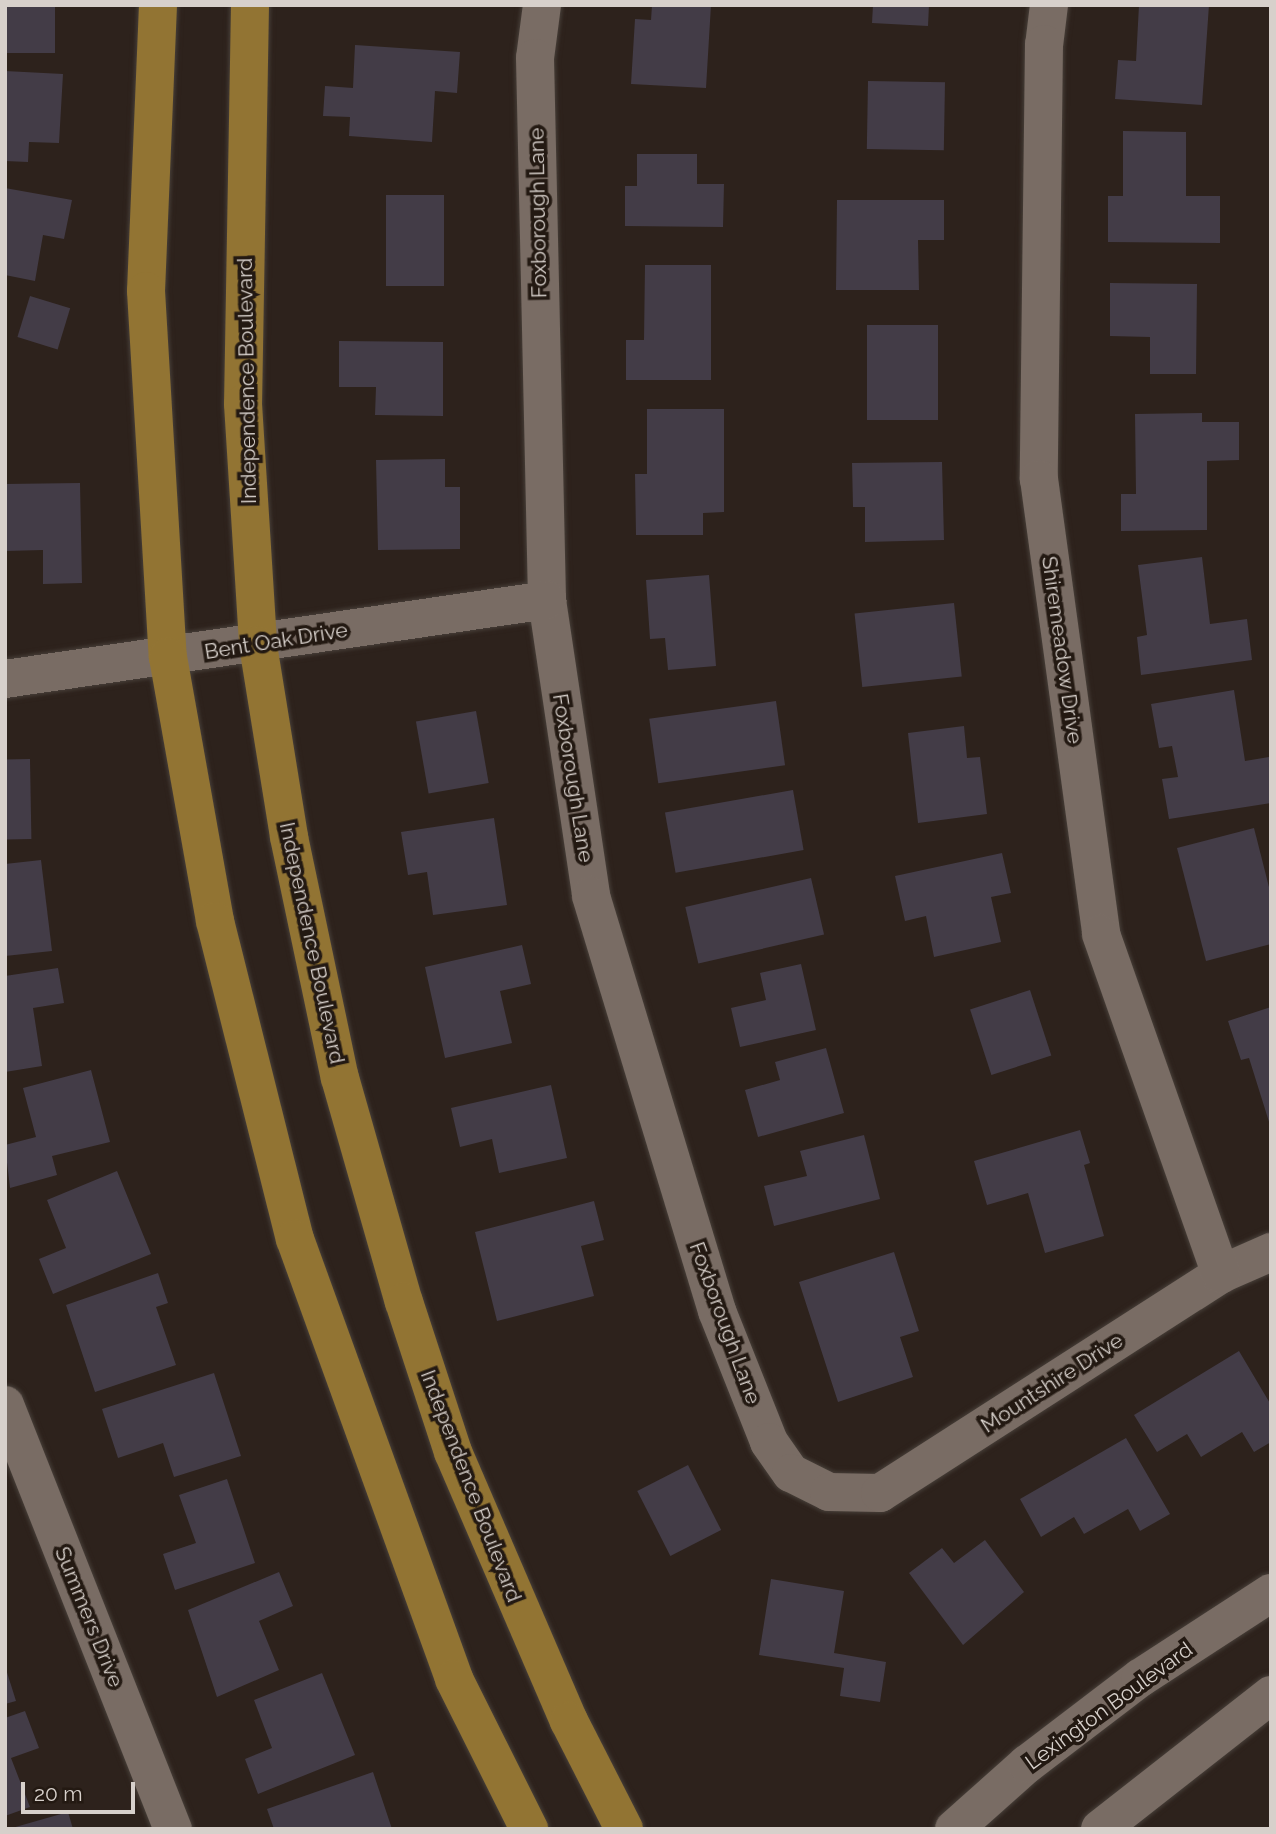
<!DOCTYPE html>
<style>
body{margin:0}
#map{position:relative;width:1276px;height:1834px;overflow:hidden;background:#2d221c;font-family:Raleway,sans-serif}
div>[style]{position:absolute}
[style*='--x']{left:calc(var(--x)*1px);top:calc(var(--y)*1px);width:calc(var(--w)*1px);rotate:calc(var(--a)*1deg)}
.building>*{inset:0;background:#433c47;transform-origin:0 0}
.roads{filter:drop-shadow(0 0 2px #473f39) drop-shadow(0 0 2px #473f39)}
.minor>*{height:38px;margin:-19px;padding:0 19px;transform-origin:19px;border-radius:19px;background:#796c64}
.major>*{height:38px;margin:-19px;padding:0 19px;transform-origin:19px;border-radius:19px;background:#927433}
span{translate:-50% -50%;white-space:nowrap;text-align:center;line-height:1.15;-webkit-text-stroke:7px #231912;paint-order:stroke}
.street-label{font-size:21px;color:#d7d0cb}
.frame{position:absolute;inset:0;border:7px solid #d7d0cb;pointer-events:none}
.scale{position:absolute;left:21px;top:1782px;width:114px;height:32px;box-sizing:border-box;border:4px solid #d7d0cb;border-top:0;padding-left:9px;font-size:21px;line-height:24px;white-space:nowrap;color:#d7d0cb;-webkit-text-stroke:5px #231912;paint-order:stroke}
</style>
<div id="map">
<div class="building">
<i style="left:5px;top:5px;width:50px;height:48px"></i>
<i style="clip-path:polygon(652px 5px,711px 5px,706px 88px,631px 84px,635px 19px,651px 20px)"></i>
<i style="clip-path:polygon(873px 5px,929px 5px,928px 26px,872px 23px)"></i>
<i style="clip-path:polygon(1139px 5px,1209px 5px,1202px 105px,1115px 99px,1118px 60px,1136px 61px)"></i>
<i style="clip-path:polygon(355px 45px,460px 52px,457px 93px,435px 91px,432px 142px,349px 136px,350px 117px,323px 116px,325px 86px,353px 88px)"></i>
<i style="clip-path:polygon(5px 71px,63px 74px,59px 143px,29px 142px,28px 162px,5px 161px)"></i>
<i style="left:868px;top:81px;width:77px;height:68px;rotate:1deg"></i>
<i style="clip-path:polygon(1123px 131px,1186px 132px,1186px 196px,1220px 196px,1220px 243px,1108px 242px,1108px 196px,1123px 196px)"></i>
<i style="clip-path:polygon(637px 154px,697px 154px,697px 184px,724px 184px,723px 227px,625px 226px,625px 186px,637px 186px)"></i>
<i style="clip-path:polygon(5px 188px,72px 200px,64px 239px,43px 235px,35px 281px,5px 275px)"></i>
<i style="left:386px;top:195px;width:58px;height:91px"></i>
<i style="clip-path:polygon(837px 200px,944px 200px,944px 240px,918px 240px,919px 290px,836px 290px)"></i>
<i style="clip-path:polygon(645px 265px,711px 265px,711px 380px,626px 380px,626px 340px,644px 340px)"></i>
<i style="clip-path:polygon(1110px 283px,1197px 284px,1196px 374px,1150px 374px,1150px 337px,1110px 336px)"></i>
<i style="left:30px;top:296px;width:42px;height:43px;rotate:17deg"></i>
<i style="left:938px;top:325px;width:95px;height:71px;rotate:90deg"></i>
<i style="clip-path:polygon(339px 341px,443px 342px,443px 416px,375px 415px,376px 387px,339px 387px)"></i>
<i style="clip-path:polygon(647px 409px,724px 409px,724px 512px,703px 513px,703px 535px,636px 535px,635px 474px,647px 474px)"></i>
<i style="clip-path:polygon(1202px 413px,1202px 422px,1239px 422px,1239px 460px,1207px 461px,1207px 530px,1121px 531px,1121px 494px,1136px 494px,1135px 414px)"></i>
<i style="clip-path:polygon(445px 459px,445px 487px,460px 487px,460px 549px,378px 550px,376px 460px)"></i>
<i style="clip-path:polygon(942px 462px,944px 540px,865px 542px,865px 507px,853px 507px,852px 463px)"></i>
<i style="clip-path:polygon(80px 483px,82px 583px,43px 584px,43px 550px,5px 551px,5px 484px)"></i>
<i style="clip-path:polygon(1202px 557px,1210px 624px,1247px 619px,1252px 660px,1141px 675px,1137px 637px,1147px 635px,1138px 565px)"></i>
<i style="clip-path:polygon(709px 575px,716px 666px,668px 670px,665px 638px,650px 639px,646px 580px)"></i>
<i style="left:954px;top:603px;width:74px;height:100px;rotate:84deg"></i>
<i style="clip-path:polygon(1234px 690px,1245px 761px,1269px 757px,1271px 803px,1169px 819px,1162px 779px,1178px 777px,1172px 746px,1159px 748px,1151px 704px)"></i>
<i style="left:776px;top:701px;width:65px;height:128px;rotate:82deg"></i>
<i style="left:476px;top:711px;width:73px;height:61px;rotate:80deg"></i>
<i style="clip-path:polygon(964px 726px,967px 758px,980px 757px,987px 814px,918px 823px,908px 733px)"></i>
<i style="left:30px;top:759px;width:80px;height:25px;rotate:89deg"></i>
<i style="left:793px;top:790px;width:61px;height:130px;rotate:80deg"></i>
<i style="clip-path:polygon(494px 818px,507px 905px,433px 915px,427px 872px,408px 875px,401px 832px)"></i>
<i style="clip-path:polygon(1254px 828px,1271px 895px,1271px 944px,1206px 961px,1177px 848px)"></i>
<i style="clip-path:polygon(1002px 853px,1011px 893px,991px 897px,1001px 942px,934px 957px,926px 916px,905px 921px,895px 876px)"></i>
<i style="clip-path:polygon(41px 860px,52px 951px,5px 956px,5px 864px)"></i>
<i style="left:811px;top:878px;width:58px;height:129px;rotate:77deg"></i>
<i style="clip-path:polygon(522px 945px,531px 984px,500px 991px,512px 1043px,445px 1058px,425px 967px)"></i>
<i style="clip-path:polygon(801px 964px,816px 1030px,740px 1047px,731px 1008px,766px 1000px,760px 973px)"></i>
<i style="clip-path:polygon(58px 968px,64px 1003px,33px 1008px,42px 1066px,5px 1072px,5px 976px)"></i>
<i style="left:1030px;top:990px;width:69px;height:63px;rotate:72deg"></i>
<i style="clip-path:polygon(1271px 1007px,1271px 1125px,1270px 1125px,1249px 1058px,1241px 1060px,1228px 1021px)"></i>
<i style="clip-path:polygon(826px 1048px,844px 1113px,758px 1137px,745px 1090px,780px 1080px,775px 1062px)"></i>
<i style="clip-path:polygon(91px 1070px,110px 1142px,52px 1156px,57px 1175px,10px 1188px,5px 1145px,36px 1137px,23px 1088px)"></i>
<i style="clip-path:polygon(551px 1085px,567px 1158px,499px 1173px,492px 1139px,460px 1147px,451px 1108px)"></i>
<i style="clip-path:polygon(1080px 1130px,1090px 1163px,1084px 1165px,1104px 1236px,1045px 1253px,1028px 1193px,987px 1205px,974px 1161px)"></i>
<i style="clip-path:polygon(864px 1135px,880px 1199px,774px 1226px,764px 1186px,807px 1176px,800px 1151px)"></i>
<i style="clip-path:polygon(117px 1171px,151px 1254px,53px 1294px,39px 1259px,66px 1248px,47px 1200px)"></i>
<i style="clip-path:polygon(594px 1201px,604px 1240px,581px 1246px,594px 1296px,497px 1321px,475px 1232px)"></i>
<i style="clip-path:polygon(894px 1252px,919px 1331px,900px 1337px,913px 1377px,838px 1402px,799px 1282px)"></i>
<i style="clip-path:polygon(158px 1273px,168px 1303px,156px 1307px,176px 1365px,95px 1392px,66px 1305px)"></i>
<i style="clip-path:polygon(1239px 1351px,1271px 1405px,1271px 1442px,1254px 1452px,1242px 1432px,1201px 1457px,1187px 1434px,1157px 1452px,1134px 1415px)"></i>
<i style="clip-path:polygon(214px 1373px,241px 1456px,174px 1477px,163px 1443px,118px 1458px,102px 1409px)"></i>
<i style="clip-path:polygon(1126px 1438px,1170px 1514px,1140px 1531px,1128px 1509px,1084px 1534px,1074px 1517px,1041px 1537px,1020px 1499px)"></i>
<i style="left:688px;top:1465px;width:73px;height:57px;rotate:63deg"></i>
<i style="clip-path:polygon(227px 1479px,255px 1563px,175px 1590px,163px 1554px,196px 1543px,179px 1495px)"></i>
<i style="clip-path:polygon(985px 1540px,1024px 1592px,963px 1645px,909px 1573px,942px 1548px,954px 1563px)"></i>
<i style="clip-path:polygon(279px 1572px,293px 1606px,259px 1621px,279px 1670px,217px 1697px,188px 1610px)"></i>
<i style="clip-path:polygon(771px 1579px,844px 1591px,834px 1653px,886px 1662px,880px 1702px,840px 1696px,844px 1668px,759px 1655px)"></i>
<i style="clip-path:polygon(5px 1666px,16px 1701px,5px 1704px)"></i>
<i style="clip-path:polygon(322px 1673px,355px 1755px,258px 1794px,245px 1759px,272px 1748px,254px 1700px)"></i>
<i style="clip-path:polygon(25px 1711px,39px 1748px,11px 1758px,30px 1807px,5px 1816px,5px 1718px)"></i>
<i style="clip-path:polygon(373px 1772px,392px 1829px,274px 1829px,267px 1809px)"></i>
<i style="clip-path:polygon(68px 1812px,73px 1829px,12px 1829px,12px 1828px)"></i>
</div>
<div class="roads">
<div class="minor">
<i style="--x:542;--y:5;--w:53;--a:97.5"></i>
<i style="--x:535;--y:58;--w:542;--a:88.73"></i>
<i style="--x:547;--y:600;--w:299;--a:81.5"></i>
<i style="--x:591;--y:896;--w:434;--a:73.1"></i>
<i style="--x:717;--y:1311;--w:141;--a:68.3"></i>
<i style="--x:769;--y:1442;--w:38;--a:55"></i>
<i style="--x:791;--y:1473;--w:42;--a:26.6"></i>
<i style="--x:829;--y:1492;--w:51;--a:1.1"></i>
<i style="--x:880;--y:1493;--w:405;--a:-32.7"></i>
<i style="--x:1221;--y:1274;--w:55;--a:-23.7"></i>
<i style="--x:1049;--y:5;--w:39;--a:97"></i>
<i style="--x:1044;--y:44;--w:435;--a:90.7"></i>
<i style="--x:1039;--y:479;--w:459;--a:82.2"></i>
<i style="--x:1101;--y:934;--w:361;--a:70.6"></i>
<i style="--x:5;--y:679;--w:548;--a:-8.29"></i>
<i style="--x:5;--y:1405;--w:456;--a:68.4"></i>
<i style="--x:954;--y:1829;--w:98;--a:-41.7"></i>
<i style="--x:1027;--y:1764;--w:142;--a:-37.3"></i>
<i style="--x:1140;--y:1678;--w:156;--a:-33"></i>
<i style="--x:1100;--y:1829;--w:217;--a:-38.1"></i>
</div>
<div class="major">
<i style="--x:158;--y:5;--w:286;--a:92.4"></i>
<i style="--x:146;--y:291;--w:367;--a:86.6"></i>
<i style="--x:168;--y:657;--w:268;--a:79.9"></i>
<i style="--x:215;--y:921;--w:328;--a:75.9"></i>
<i style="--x:295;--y:1239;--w:468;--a:70.1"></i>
<i style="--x:454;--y:1679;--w:168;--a:63.4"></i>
<i style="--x:250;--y:5;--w:399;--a:91"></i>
<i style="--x:243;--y:404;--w:241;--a:86.4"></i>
<i style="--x:258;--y:645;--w:194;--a:80.8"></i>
<i style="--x:289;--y:837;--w:246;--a:78.1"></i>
<i style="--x:340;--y:1078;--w:233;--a:74.1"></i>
<i style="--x:404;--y:1302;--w:158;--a:71.9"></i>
<i style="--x:453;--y:1452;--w:293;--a:66.7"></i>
<i style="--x:569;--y:1721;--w:121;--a:63"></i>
</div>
</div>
<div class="street-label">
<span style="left:538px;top:213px;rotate:-91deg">Foxborough Lane</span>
<span style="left:247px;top:381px;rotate:-91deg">Independence Boulevard</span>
<span style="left:276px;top:641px;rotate:-9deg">Bent Oak Drive</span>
<span style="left:1062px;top:650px;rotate:82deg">Shiremeadow Drive</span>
<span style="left:573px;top:778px;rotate:81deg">Foxborough Lane</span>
<span style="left:312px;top:943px;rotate:78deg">Independence Boulevard</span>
<span style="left:725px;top:1323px;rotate:70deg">Foxborough Lane</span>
<span style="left:1052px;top:1383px;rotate:-33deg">Mountshire Drive</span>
<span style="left:471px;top:1486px;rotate:69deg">Independence Boulevard</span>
<span style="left:89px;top:1617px;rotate:68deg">Summers Drive</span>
<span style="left:1109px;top:1706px;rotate:-36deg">Lexington Boulevard</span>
</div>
<div class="frame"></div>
<div class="scale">20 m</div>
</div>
